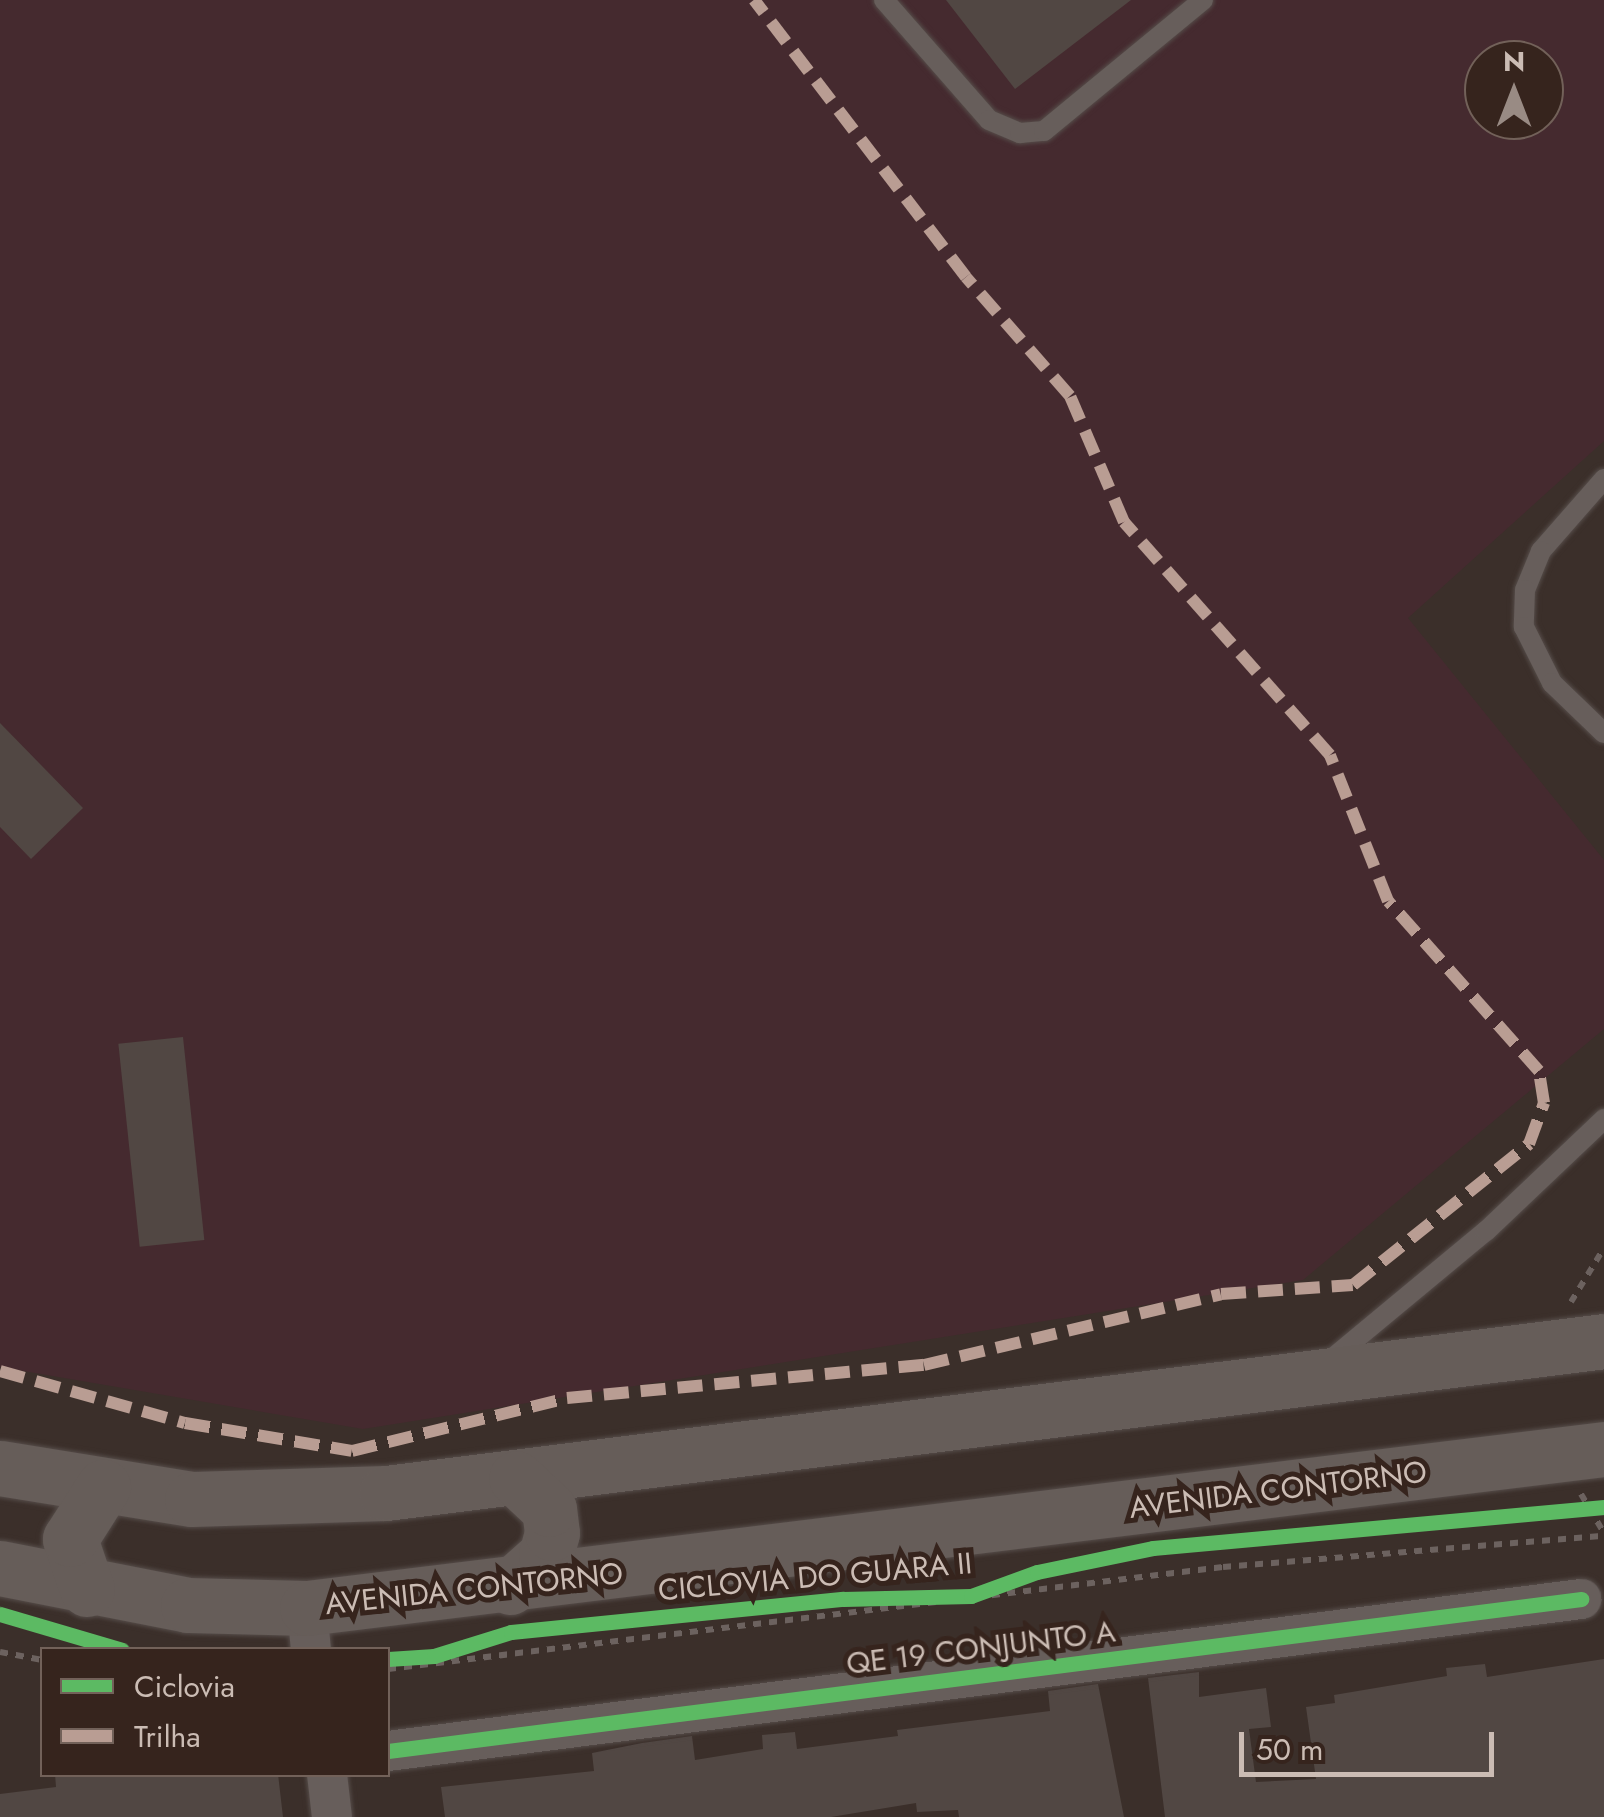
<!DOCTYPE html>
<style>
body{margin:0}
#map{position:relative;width:1604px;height:1817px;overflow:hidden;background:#3b2f2a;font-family:Jost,sans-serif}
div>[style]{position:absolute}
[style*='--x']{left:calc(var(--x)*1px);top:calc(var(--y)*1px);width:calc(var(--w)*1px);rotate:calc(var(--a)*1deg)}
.green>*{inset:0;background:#452a2f}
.building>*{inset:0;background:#514743;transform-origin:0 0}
.path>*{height:6px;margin-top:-3px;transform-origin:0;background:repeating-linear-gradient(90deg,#6c625f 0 8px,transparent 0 16px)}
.roads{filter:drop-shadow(0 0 2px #554c49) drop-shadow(0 0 2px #554c49)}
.service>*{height:20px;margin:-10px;padding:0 10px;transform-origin:10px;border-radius:10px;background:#675e5b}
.minor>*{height:40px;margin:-20px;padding:0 20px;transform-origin:20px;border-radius:20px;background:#675e5b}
.secondary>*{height:55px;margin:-27.5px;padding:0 27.5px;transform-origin:27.5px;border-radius:27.5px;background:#665d59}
.quiet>*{height:12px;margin-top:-6px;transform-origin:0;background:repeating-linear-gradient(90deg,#b99d93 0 25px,transparent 0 37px)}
.cycleway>*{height:15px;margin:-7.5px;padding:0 7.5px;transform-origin:7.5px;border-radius:7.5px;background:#5cba63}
span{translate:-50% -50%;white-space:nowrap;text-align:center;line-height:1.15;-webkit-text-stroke:10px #36241d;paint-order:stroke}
.street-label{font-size:30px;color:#cbbcb4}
.legend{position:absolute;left:40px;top:1647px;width:350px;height:130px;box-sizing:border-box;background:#36241d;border:2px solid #726159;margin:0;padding:12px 18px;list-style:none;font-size:30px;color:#cbbcb4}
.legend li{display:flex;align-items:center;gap:20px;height:50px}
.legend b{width:50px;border:2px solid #726159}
.north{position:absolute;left:1464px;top:40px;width:100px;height:100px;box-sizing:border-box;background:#36241d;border:2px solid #726159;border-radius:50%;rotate:0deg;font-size:28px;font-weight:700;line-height:40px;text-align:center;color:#cbbcb4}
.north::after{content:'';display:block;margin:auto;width:35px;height:45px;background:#998b84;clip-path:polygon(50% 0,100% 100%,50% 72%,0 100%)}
.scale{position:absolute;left:1239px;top:1732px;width:255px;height:45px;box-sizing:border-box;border:5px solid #cbbcb4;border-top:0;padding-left:12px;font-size:30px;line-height:35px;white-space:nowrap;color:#cbbcb4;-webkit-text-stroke:8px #36241d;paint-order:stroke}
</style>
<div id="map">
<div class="green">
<i style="clip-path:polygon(evenodd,0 0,1604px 0,1604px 441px,1408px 618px,1604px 860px,1604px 1029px,1303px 1280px,363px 1429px,0 1367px,0 0,1484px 60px,1544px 60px,1544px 120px,1484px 120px,1484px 60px)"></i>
</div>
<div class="building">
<i style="clip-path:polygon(946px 0,1131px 0,1015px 89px)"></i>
<i style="clip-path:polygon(0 723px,83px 808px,31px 859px,0 827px)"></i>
<i style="left:183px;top:1037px;width:204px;height:65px;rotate:84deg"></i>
<i style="clip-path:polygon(1604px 1659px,1604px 1817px,1165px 1817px,1148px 1678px,1199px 1672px,1199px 1697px,1266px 1688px,1271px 1727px,1249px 1729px,1256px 1782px,1316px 1779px,1306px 1707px,1335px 1703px,1334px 1695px,1447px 1676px,1446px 1668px,1485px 1664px,1487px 1677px)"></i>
<i style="clip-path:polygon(1098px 1684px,1124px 1817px,959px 1817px,958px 1810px,917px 1812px,916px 1803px,831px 1817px,445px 1817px,441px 1787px,594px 1771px,592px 1753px,642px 1743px,692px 1736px,695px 1760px,763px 1749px,762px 1735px,795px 1732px,797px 1749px,898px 1736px,897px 1730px,1050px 1711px,1048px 1691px)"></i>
<i style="clip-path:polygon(55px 1774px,278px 1774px,283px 1817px,0 1817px,0 1794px,56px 1787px)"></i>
</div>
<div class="path">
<i style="--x:1571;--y:1302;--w:63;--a:-58.6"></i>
<i style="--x:1581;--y:1494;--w:45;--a:59.5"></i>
<i style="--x:0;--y:1652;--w:43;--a:10.8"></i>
<i style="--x:388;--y:1669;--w:841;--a:-6.96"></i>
<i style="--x:1223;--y:1567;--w:382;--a:-4.7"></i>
</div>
<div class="roads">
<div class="service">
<i style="--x:884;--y:0;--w:159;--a:48.8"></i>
<i style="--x:989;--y:120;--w:34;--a:23"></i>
<i style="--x:1020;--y:133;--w:24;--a:-5"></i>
<i style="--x:1044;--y:131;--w:206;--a:-39.5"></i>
<i style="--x:1604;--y:479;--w:96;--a:131.2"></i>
<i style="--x:1541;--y:551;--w:42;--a:112.3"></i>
<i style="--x:1525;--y:590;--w:37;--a:92"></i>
<i style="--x:1524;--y:627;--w:63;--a:63.4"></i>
<i style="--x:1552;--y:683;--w:72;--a:43.9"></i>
<i style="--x:1328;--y:1362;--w:205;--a:-39.7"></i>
<i style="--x:1486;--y:1231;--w:163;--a:-43.5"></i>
</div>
<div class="minor">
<i style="--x:307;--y:1608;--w:42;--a:84.6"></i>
<i style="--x:388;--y:1751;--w:1203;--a:-7.26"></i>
<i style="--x:327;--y:1774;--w:43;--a:83.4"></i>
</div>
<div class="secondary">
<i style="--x:0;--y:1468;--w:194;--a:9.2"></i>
<i style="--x:192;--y:1499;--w:194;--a:-1.8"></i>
<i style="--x:386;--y:1493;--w:1227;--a:-7.11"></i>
<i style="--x:0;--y:1568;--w:192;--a:11.1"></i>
<i style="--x:188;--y:1605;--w:119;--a:1.4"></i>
<i style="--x:307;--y:1608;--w:1307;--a:-6.99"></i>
<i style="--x:510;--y:1587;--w:48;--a:-41.6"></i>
<i style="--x:546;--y:1555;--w:23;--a:-75"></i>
<i style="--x:552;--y:1533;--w:24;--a:-97"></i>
<i style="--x:549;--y:1509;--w:45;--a:-136.8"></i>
<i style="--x:87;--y:1589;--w:53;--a:-108.8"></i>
<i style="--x:70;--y:1539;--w:62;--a:-57.6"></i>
</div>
</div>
<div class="quiet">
<i style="--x:0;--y:1371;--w:192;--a:15.7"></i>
<i style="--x:185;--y:1423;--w:169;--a:9.5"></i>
<i style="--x:352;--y:1451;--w:221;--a:-13.8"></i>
<i style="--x:567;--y:1398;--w:359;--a:-5.3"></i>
<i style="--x:924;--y:1365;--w:305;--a:-13.4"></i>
<i style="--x:1221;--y:1294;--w:132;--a:-3.9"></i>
<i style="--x:1353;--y:1285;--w:226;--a:-38.7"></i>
<i style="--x:1529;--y:1144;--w:44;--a:-69.9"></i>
<i style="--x:1544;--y:1103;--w:32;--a:-99"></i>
<i style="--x:1539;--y:1071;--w:227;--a:-131.6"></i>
<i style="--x:1388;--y:901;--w:157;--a:-111.7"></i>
<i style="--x:1330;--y:755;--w:311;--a:-131.5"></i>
<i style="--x:1124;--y:522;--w:137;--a:-113.2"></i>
<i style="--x:1070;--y:396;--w:158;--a:-131.2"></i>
<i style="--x:966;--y:277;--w:349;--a:-127.4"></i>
</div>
<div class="cycleway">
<i style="--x:0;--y:1614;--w:127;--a:16.4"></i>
<i style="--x:388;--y:1659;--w:46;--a:-3.7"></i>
<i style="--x:434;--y:1656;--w:81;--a:-17.3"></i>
<i style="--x:511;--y:1632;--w:334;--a:-5.7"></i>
<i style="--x:843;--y:1599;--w:128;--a:-1.3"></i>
<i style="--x:971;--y:1596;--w:70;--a:-20"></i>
<i style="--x:1037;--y:1572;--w:118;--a:-11.7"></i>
<i style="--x:1153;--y:1548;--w:453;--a:-5.2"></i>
<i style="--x:388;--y:1751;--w:1203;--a:-7.26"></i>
</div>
<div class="street-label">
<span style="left:1278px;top:1490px;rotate:-7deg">AVENIDA CONTORNO</span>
<span style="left:815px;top:1577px;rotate:-5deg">CICLOVIA DO GUARA II</span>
<span style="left:474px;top:1589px;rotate:-6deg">AVENIDA CONTORNO</span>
<span style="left:981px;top:1648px;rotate:-7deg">QE 19 CONJUNTO A</span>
</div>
<ul class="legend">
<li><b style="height:12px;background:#5cba63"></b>Ciclovia</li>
<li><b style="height:12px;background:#b99d93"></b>Trilha</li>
</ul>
<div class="north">N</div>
<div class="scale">50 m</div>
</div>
